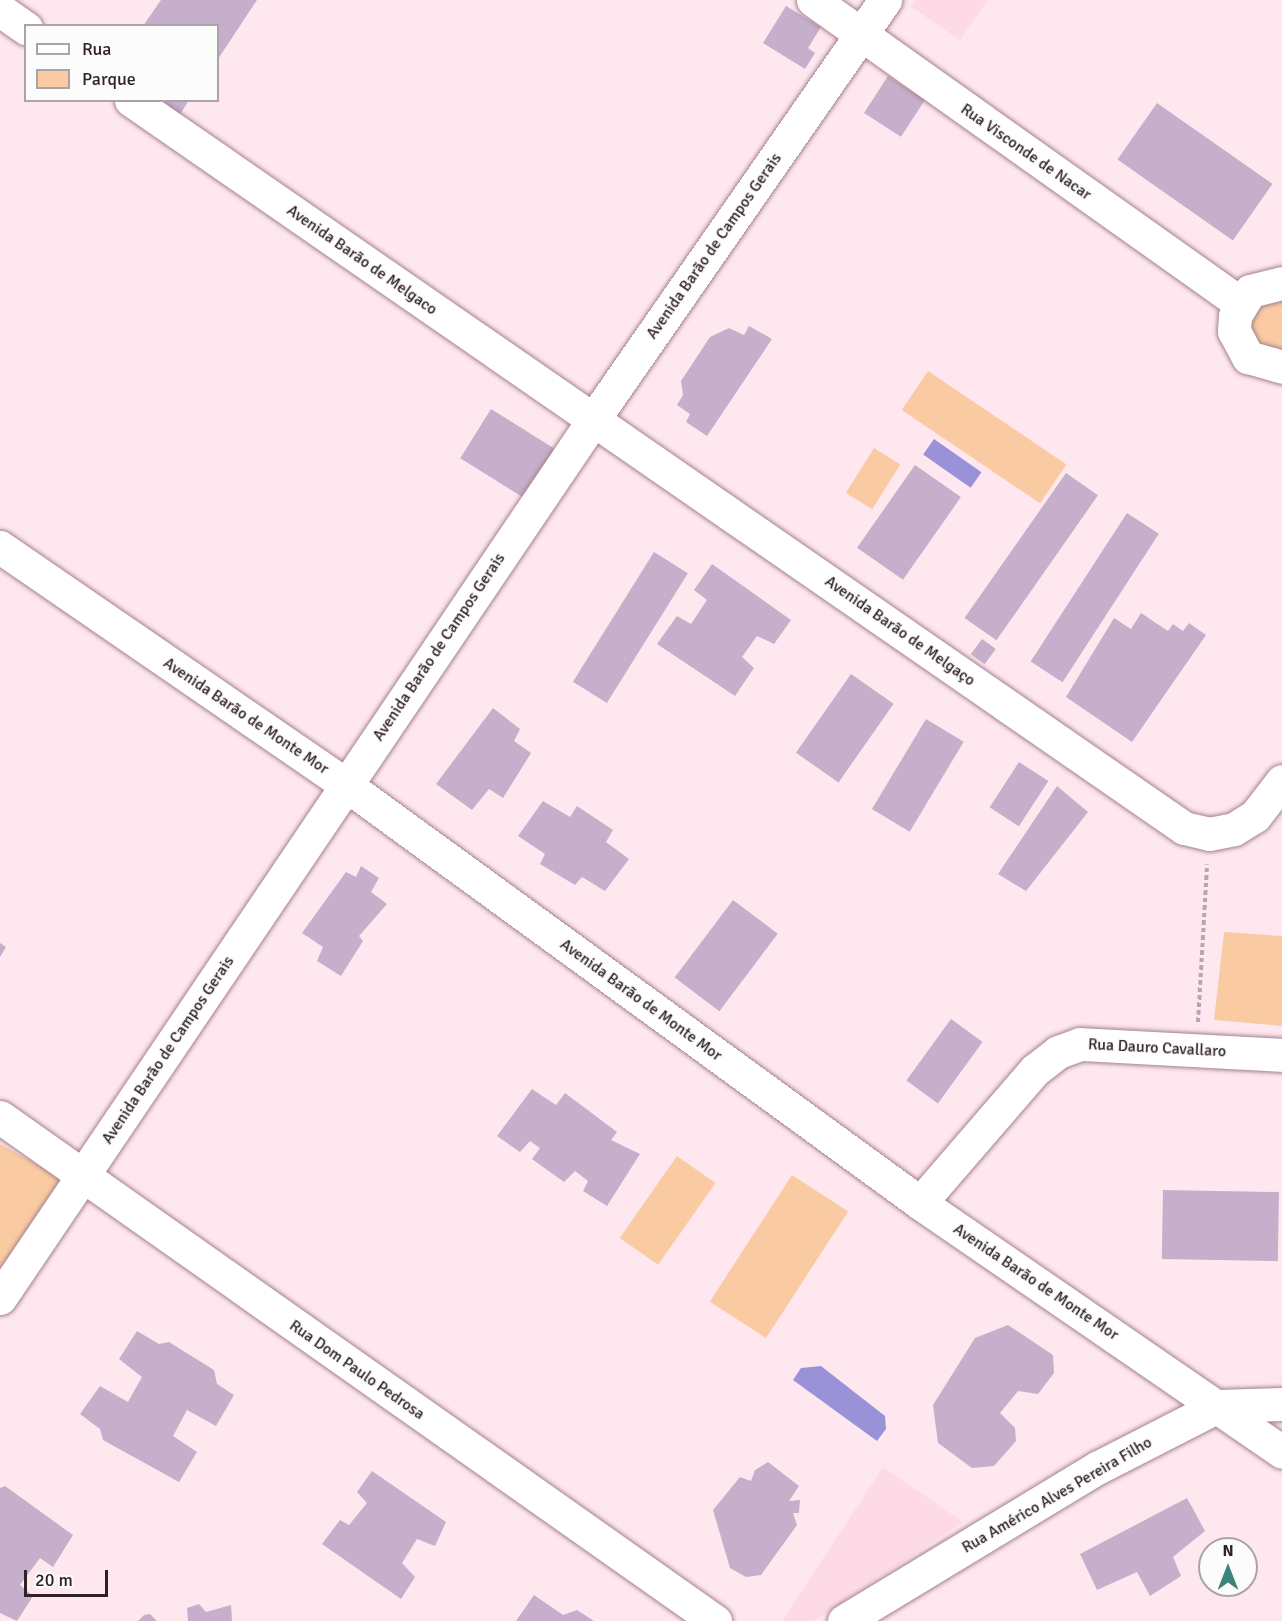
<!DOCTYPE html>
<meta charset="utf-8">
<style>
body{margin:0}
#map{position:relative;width:1282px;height:1621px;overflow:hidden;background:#ffe7ef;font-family:Signika,sans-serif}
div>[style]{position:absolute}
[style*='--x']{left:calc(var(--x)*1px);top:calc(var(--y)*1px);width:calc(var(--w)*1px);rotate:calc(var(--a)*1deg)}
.built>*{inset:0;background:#fed9e6}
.green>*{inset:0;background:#facba2;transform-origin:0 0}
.water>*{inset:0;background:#9992d9;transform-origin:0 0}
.building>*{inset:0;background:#c6afca;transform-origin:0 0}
.path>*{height:4px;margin-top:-2px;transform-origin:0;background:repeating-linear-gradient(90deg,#baa5ac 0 4.5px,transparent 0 7.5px)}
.roads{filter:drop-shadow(0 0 2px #a4818e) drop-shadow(0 0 2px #a4818e)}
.minor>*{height:33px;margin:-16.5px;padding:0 16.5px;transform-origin:16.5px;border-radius:16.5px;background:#fff}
span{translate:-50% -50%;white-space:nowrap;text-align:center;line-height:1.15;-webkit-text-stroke:4.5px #fcfcfc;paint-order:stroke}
.street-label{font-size:16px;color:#2f2126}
.legend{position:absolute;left:24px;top:24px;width:195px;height:78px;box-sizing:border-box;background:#fcfcfc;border:2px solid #aaa4a6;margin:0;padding:8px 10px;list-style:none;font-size:18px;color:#2f2126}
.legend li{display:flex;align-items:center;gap:12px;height:30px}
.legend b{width:30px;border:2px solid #aaa4a6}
.north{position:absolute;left:1198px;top:1537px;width:60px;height:60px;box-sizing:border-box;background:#fcfcfc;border:2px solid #aaa4a6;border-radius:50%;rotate:0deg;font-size:16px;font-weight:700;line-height:24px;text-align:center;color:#2f2126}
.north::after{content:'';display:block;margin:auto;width:21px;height:27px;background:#3c837c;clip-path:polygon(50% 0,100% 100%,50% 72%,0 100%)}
.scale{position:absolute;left:24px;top:1570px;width:84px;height:27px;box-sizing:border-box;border:3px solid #2f2126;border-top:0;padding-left:8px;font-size:18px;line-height:21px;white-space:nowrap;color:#2f2126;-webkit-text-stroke:4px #fcfcfc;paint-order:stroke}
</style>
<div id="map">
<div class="built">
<i style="clip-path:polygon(915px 0,988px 0,960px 40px,910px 6px)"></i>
<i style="clip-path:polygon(883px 1467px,963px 1522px,814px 1621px,782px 1621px)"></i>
</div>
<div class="green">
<i style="clip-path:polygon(1282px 286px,1282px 363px,1273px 363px,1240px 320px)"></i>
<i style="left:928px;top:371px;width:167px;height:47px;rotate:34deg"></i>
<i style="left:874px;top:448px;width:31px;height:53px;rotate:32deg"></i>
<i style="clip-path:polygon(1224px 932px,1282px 936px,1282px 1026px,1214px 1020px)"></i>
<i style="clip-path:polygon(0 1144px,76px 1186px,0 1298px)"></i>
<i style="left:677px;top:1156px;width:47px;height:100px;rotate:35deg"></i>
<i style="left:792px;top:1175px;width:67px;height:151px;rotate:33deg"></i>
</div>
<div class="water">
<i style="left:934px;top:439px;width:58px;height:19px;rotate:35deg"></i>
<i style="clip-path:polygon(821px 1366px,885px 1416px,886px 1429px,877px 1441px,793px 1380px,801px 1368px)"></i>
</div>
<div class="building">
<i style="clip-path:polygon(161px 0,257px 0,218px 59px,218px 26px,143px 26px)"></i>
<i style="clip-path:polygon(786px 6px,821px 27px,808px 48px,815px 53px,805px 69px,763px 43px)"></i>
<i style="left:888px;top:76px;width:44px;height:44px;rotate:33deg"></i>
<i style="clip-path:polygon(155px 100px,189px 100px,179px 116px)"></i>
<i style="left:1157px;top:103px;width:141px;height:69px;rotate:35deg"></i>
<i style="clip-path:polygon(749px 326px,772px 339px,707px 436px,686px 422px,690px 414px,677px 405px,683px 395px,681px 381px,710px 337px,729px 328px,744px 335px)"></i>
<i style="left:491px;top:409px;width:83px;height:58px;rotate:32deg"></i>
<i style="left:915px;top:465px;width:56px;height:101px;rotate:35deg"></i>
<i style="left:1066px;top:473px;width:39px;height:177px;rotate:35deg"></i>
<i style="left:1127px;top:513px;width:38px;height:177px;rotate:33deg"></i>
<i style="left:654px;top:552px;width:40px;height:153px;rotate:32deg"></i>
<i style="clip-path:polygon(712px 564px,791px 620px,774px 644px,757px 636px,742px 657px,754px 668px,735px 696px,657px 644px,677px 616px,691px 624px,707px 600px,694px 590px)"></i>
<i style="clip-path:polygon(1141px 613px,1168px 631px,1173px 624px,1183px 631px,1189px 623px,1206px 635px,1132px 742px,1066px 697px,1114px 618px,1131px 629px)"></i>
<i style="left:982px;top:639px;width:17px;height:19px;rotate:36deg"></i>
<i style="left:851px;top:674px;width:52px;height:96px;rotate:35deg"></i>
<i style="clip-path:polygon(493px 708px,520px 729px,514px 741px,531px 753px,503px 798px,489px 789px,472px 810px,436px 784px)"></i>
<i style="left:926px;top:719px;width:44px;height:105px;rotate:31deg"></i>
<i style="left:1019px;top:762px;width:35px;height:54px;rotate:33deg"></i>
<i style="clip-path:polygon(1057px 786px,1088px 812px,1026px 891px,998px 874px)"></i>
<i style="clip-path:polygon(543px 801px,570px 817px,577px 806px,613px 830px,606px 842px,629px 859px,605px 891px,582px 877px,575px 885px,540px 864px,545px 854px,518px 836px)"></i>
<i style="clip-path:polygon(361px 866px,379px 878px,371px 892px,387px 904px,359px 936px,363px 941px,341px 976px,317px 961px,323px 947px,302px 933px,346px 872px,356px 877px)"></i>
<i style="left:733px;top:900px;width:56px;height:97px;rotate:37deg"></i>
<i style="clip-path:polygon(0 943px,6px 947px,0 957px)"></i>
<i style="left:951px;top:1019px;width:39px;height:76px;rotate:36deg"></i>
<i style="clip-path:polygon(532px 1089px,556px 1105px,565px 1093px,617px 1132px,611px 1140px,640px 1154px,607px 1206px,583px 1191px,588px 1181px,575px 1171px,564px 1182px,532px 1159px,540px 1148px,530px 1141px,520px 1152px,497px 1136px)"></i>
<i style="left:1163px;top:1190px;width:116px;height:69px;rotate:1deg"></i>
<i style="clip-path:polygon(1008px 1325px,1053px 1355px,1054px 1373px,1038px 1394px,1018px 1391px,1000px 1413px,1015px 1428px,1016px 1441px,994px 1466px,972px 1468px,938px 1443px,933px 1405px,975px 1338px)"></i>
<i style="clip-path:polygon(137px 1331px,159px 1344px,169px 1342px,214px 1370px,217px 1384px,234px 1395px,216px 1426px,187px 1410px,173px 1436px,197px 1452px,179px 1482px,103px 1440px,100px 1429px,80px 1414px,100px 1386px,128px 1402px,142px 1377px,119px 1359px)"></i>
<i style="clip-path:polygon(768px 1462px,799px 1486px,789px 1501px,800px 1500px,799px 1513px,793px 1513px,797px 1525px,761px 1575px,746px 1577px,730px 1568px,713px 1510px,740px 1477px,751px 1481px,755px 1470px)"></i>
<i style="clip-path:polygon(372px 1471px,446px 1522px,435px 1546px,417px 1539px,402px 1563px,415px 1577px,401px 1599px,322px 1544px,340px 1520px,349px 1525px,367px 1503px,357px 1492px)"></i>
<i style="clip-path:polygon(5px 1486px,73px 1535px,53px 1567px,40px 1558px,20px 1585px,33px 1596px,17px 1621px,0 1613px,0 1488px)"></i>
<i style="clip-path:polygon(1187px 1498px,1205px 1531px,1173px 1557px,1181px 1576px,1150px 1596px,1137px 1572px,1097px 1590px,1080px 1554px)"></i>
<i style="clip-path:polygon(534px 1595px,563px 1615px,577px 1610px,594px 1621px,516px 1621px)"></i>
<i style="clip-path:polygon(199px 1604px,206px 1612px,231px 1605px,232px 1621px,188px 1621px,187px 1608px)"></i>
<i style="clip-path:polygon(150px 1614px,157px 1621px,138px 1621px,144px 1615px)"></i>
</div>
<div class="path">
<i style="--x:1198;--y:1022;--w:158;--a:-86.7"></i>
</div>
<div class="roads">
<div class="minor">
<i style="--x:813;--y:0;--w:524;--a:35.36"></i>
<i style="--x:0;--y:10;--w:32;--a:35"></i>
<i style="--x:131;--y:100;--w:1280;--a:34.66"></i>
<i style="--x:1184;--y:828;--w:26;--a:13"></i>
<i style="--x:1209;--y:834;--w:25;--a:-11"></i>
<i style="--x:1234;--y:829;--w:25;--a:-32"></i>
<i style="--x:1255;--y:816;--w:44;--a:-52.4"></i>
<i style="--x:1282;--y:283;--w:33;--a:166"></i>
<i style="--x:1250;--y:291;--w:29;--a:121"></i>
<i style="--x:1235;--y:316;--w:15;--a:94"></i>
<i style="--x:1234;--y:331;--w:30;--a:62"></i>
<i style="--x:1248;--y:357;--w:35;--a:16"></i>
<i style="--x:0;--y:547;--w:420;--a:34.5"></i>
<i style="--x:346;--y:785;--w:710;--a:36.06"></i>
<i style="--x:920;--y:1203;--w:439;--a:34.5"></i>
<i style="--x:0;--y:1117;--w:875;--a:35.18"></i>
<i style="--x:920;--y:1203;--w:176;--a:-49.2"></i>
<i style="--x:1035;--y:1070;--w:29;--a:-38"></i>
<i style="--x:1058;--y:1052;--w:23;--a:-20"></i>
<i style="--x:1080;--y:1044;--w:202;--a:3.1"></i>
<i style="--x:0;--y:1298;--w:1059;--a:-55.96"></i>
<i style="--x:593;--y:420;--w:512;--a:-55.19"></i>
<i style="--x:844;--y:1621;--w:296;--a:-31.2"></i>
<i style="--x:1097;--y:1468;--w:136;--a:-27.1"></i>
<i style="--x:1218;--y:1406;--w:64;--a:-1.8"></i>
</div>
</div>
<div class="street-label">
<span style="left:1026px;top:152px;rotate:35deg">Rua Visconde de Nacar</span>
<span style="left:714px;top:246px;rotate:-55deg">Avenida Barão de Campos Gerais</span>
<span style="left:362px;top:260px;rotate:35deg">Avenida Barão de Melgaco</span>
<span style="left:900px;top:631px;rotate:35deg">Avenida Barão de Melgaço</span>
<span style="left:439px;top:647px;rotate:-56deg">Avenida Barão de Campos Gerais</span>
<span style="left:246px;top:716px;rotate:34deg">Avenida Barão de Monte Mor</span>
<span style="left:641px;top:1000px;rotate:36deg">Avenida Barão de Monte Mor</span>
<span style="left:1157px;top:1048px;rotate:3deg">Rua Dauro Cavallaro</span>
<span style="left:168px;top:1050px;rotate:-56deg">Avenida Barão de Campos Gerais</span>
<span style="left:1036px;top:1282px;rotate:34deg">Avenida Barão de Monte Mor</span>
<span style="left:357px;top:1370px;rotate:35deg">Rua Dom Paulo Pedrosa</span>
<span style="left:1057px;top:1495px;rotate:-30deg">Rua Américo Alves Pereira Filho</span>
</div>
<ul class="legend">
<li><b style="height:8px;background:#fff"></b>Rua</li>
<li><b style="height:16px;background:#facba2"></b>Parque</li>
</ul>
<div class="north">N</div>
<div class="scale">20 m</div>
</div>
